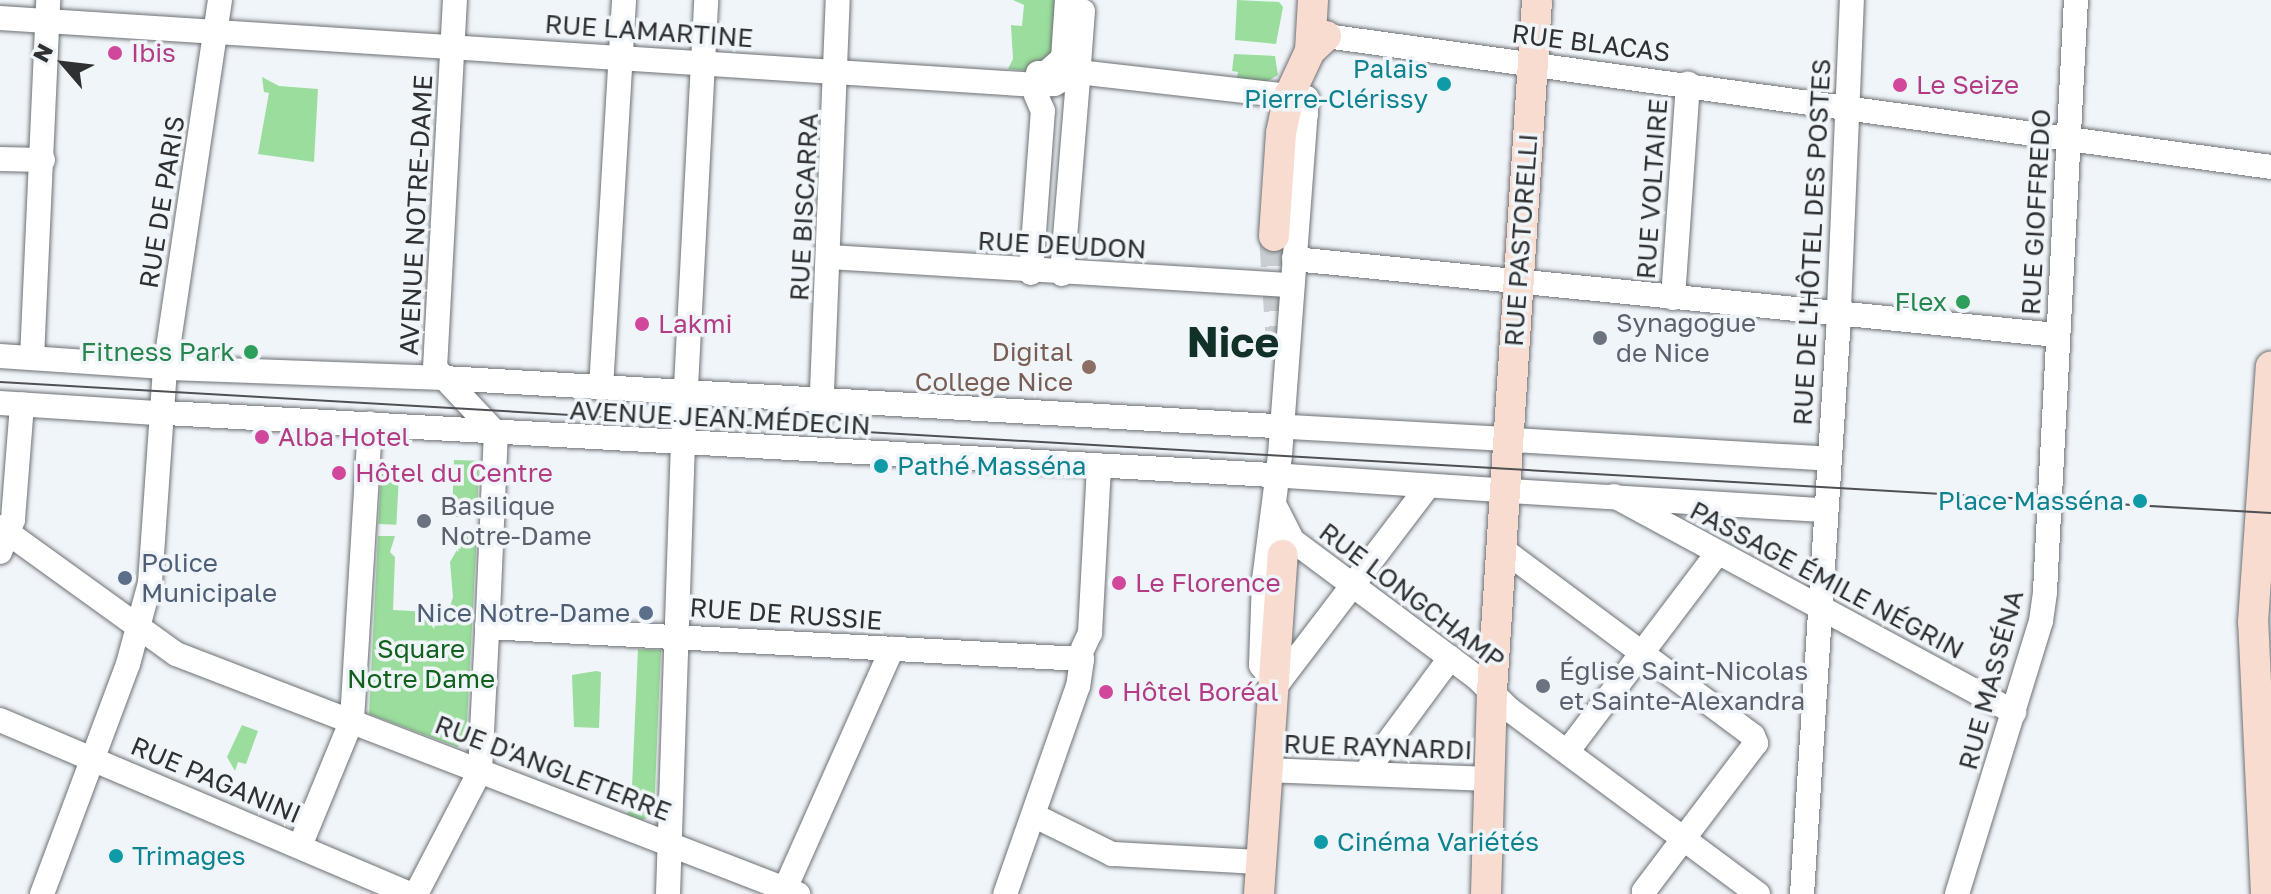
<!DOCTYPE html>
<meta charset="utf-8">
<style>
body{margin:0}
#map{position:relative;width:2271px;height:894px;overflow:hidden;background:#f0f5fa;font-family:"Golos Text",sans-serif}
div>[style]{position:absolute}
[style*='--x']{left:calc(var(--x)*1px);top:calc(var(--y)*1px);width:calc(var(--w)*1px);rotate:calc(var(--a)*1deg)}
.green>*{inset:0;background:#9add9c;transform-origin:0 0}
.major-tunnel>*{height:30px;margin-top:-15px;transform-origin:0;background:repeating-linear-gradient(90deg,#c9ced2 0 30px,transparent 0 45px)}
.roads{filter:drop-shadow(0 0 2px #6d7175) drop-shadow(0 0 2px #6d7175)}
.minor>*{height:24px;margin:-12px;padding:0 12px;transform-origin:12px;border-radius:12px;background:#fff}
.major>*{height:30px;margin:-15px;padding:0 15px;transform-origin:15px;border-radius:15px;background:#f8dccf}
.tram>*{height:2px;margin:-1px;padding:0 1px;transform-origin:1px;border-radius:1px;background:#4e5053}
.dots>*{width:22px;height:22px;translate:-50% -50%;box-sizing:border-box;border:4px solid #f0f5fa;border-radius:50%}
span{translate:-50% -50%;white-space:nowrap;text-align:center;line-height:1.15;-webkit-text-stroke:7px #f0f5fa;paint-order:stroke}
.street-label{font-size:26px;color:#2f3032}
.hotel-label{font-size:26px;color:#b23c85}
.left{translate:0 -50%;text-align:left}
.culture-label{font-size:26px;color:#0d838f}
.right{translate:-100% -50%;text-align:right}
.leisure-label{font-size:26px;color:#27864d}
.worship-label{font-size:26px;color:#5b616d}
.education-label{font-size:26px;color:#785e54}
.service-label{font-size:26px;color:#4e5e75}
.park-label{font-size:26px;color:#11611d}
.town-label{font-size:42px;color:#103028;font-weight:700}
.north{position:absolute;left:24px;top:24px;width:80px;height:80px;-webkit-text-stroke:6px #f0f5fa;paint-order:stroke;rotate:298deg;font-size:22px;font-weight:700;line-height:32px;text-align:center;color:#2f3032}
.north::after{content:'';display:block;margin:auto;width:28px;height:36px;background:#2f3032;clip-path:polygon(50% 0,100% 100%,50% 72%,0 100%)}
</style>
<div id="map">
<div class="green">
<i style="clip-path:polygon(1013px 0,1062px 0,1059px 57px,1043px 72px,1008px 69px,1013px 59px,1011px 25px,1022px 26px,1024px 5px)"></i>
<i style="clip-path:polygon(1237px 0,1279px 2px,1283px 7px,1276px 44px,1235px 40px)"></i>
<i style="clip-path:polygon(1234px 54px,1275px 56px,1278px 75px,1266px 82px,1237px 78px,1238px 72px,1232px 71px)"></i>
<i style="clip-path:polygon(262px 77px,279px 86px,318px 89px,314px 162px,258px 154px,269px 93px,264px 92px)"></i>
<i style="left:454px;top:460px;width:25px;height:57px;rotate:2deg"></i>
<i style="left:381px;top:474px;width:18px;height:50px;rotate:3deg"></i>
<i style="clip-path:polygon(451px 531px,477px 531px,466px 741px,457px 747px,369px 714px,378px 536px,395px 536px,390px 552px,395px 557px,393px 610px,448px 613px,453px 597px,450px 562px,457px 550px,451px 544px)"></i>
<i style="clip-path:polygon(638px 649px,661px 650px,654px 814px,643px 820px,626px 814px,631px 810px)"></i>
<i style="clip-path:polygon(596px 671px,601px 672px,599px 728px,574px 727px,572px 675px)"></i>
<i style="clip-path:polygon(242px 725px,258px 731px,246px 764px,238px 762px,235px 771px,227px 757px)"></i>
</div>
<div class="major-tunnel">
<i style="--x:1274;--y:236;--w:125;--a:86.3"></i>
</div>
<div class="roads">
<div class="minor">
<i style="--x:0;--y:18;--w:1039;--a:3.7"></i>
<i style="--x:1037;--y:85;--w:17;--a:-3"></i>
<i style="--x:1054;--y:84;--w:27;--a:-27"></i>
<i style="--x:1078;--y:72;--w:212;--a:6.5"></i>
<i style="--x:1289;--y:96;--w:25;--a:47"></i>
<i style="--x:1326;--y:36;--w:954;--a:7.89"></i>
<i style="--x:1079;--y:64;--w:53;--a:-85.7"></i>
<i style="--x:1038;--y:73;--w:8;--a:0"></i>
<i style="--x:1046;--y:73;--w:23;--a:-41"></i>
<i style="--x:1063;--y:58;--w:58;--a:-86.1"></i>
<i style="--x:0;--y:159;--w:43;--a:1.3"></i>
<i style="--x:829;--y:257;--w:464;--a:3.5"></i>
<i style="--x:1294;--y:259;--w:767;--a:5.69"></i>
<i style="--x:1031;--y:273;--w:162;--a:-85.8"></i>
<i style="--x:1043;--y:111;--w:17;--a:-114"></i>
<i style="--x:1062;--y:274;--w:195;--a:-85.3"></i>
<i style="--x:1673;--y:298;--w:215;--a:-86"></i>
<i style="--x:0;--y:356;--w:160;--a:3.9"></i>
<i style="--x:32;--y:358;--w:358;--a:-87.4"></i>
<i style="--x:170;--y:368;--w:274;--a:2.1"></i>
<i style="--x:444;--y:378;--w:832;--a:3.31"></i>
<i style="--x:601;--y:388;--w:389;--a:-86.6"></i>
<i style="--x:0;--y:403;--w:156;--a:3.7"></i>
<i style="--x:166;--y:413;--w:1108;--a:3.21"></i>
<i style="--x:821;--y:416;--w:416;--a:-87.7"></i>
<i style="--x:1290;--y:427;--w:212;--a:3.2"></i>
<i style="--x:1514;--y:440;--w:308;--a:3.4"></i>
<i style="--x:1287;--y:476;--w:213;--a:3.8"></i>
<i style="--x:1510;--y:491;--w:309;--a:3.5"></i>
<i style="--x:1614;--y:496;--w:455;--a:28.4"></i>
<i style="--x:1275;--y:506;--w:38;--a:63"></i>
<i style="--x:1292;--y:540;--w:229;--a:36.7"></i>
<i style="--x:1476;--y:677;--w:47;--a:44.1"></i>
<i style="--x:1510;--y:710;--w:309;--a:36.6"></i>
<i style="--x:0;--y:527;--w:217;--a:35.8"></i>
<i style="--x:176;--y:654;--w:667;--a:21.1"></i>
<i style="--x:1501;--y:548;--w:314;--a:36.7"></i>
<i style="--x:1753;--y:736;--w:8;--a:67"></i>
<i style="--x:1756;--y:743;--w:186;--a:127.1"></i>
<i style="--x:0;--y:552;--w:35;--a:-68"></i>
<i style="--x:13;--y:519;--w:115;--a:-85.5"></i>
<i style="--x:487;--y:627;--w:596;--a:3.08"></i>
<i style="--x:1082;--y:659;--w:27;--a:98"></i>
<i style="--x:1078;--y:686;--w:220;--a:109.3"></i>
<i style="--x:1083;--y:648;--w:17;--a:-65"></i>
<i style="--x:1090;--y:633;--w:166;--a:-86.9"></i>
<i style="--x:1271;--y:678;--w:16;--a:-128"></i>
<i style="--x:1261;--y:665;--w:85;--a:-88"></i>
<i style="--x:1264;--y:580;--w:126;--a:-82.7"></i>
<i style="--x:1280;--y:455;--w:358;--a:-85.7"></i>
<i style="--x:1272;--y:691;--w:258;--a:-52.7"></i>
<i style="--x:0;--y:720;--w:444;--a:23"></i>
<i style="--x:1567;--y:752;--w:247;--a:-52.9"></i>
<i style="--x:1265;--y:770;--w:225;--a:2.3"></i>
<i style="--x:1366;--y:772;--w:142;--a:-53.6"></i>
<i style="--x:1035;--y:816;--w:86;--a:26.3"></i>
<i style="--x:1112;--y:854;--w:148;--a:3.1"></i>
<i style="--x:300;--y:846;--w:136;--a:-67.6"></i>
<i style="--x:352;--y:720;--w:297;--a:-86.5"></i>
<i style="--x:785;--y:889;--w:263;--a:-66"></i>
<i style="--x:42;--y:894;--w:246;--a:-69.5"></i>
<i style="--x:128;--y:664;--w:84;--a:-74.8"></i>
<i style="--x:150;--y:583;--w:216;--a:-86"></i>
<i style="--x:165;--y:368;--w:372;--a:-81.5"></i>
<i style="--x:416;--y:894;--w:139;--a:-62.5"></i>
<i style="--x:480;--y:771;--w:157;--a:-87.1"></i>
<i style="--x:488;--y:614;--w:181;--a:-87.5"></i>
<i style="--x:496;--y:433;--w:89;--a:-133.2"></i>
<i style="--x:435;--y:368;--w:369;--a:-86.9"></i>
<i style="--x:668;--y:894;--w:450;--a:-88.1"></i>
<i style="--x:683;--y:444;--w:445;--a:-87"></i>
<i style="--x:1802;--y:894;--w:563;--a:-86.33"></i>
<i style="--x:1838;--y:332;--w:332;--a:-87.6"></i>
<i style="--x:1957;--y:894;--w:286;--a:-72.9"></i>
<i style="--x:2041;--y:621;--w:30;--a:-82"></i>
<i style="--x:2045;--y:591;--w:592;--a:-87"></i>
</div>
<div class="major">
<i style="--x:1310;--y:51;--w:51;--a:-86.6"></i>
<i style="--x:1274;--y:236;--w:103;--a:-86.1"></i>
<i style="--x:1281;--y:133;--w:38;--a:-78"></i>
<i style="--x:1289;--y:96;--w:50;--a:-65"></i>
<i style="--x:1310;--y:51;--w:22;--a:-43"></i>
<i style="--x:1259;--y:894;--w:340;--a:-86"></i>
<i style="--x:1486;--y:894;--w:203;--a:-88.3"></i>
<i style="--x:1492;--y:691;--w:692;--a:-86.27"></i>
<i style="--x:2266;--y:894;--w:272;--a:-92.7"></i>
<i style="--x:2253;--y:622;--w:256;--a:-86"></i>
</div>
</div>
<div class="tram">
<i style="--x:0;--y:382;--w:2275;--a:3.3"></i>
</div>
<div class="dots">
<i style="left:115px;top:53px;background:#d1479c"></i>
<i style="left:1444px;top:84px;background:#0f9aa8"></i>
<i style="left:1900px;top:85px;background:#d1479c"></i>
<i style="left:1963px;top:302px;background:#2e9e5b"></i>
<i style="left:642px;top:324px;background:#d1479c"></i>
<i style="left:1600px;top:338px;background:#6b7280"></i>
<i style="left:251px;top:352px;background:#2e9e5b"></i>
<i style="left:1089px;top:367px;background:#8d6e63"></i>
<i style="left:262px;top:437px;background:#d1479c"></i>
<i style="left:881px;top:466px;background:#0f9aa8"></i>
<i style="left:339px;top:473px;background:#d1479c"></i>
<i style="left:2140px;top:501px;background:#0f9aa8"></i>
<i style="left:424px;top:521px;background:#6b7280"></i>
<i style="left:125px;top:578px;background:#5c6f8a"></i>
<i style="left:1119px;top:583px;background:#d1479c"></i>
<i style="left:646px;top:613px;background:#5c6f8a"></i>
<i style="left:1543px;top:686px;background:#6b7280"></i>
<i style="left:1106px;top:692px;background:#d1479c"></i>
<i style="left:1321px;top:842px;background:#0f9aa8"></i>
<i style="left:116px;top:856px;background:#0f9aa8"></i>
</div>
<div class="street-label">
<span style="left:649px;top:31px;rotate:4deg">RUE LAMARTINE</span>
<span style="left:1591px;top:43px;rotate:7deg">RUE BLACAS</span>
<span style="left:1652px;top:189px;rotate:-86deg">RUE VOLTAIRE</span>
<span style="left:162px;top:202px;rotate:-81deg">RUE DE PARIS</span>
<span style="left:804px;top:207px;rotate:-87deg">RUE BISCARRA</span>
<span style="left:2036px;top:212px;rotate:-87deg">RUE GIOFFREDO</span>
<span style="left:416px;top:215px;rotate:-87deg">AVENUE NOTRE-DAME</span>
<span style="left:1521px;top:240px;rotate:-86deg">RUE PASTORELLI</span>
<span style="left:1812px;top:242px;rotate:-87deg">RUE DE L'HÔTEL DES POSTES</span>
<span style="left:1062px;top:245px;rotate:3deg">RUE DEUDON</span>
<span style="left:720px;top:418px;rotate:3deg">AVENUE JEAN MÉDECIN</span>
<span style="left:1827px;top:580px;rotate:28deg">PASSAGE ÉMILE NÉGRIN</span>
<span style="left:1412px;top:596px;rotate:37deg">RUE LONGCHAMP</span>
<span style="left:786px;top:614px;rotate:4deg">RUE DE RUSSIE</span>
<span style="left:1991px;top:680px;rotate:-75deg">RUE MASSÉNA</span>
<span style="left:1378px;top:747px;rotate:2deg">RUE RAYNARDI</span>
<span style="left:553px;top:768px;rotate:21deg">RUE D'ANGLETERRE</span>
<span style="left:216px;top:780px;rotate:23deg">RUE PAGANINI</span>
</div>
<div class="hotel-label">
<span class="left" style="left:131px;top:53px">Ibis</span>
<span class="left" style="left:1916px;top:85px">Le Seize</span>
<span class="left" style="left:658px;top:324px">Lakmi</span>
<span class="left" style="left:278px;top:437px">Alba Hotel</span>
<span class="left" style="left:355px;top:473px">Hôtel du Centre</span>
<span class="left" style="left:1135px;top:583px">Le Florence</span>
<span class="left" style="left:1122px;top:692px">Hôtel Boréal</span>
</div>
<div class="culture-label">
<span class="right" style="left:1428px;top:84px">Palais<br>Pierre-Clérissy</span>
<span class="left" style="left:897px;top:466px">Pathé Masséna</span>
<span class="right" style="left:2124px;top:501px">Place Masséna</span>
<span class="left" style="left:1337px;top:842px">Cinéma Variétés</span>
<span class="left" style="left:132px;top:856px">Trimages</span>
</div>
<div class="leisure-label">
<span class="right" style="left:1947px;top:302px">Flex</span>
<span class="right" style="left:235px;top:352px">Fitness Park</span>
</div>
<div class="worship-label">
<span class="left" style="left:1616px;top:338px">Synagogue<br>de Nice</span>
<span class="left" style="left:440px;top:521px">Basilique<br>Notre-Dame</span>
<span class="left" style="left:1559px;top:686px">Église Saint-Nicolas<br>et Sainte-Alexandra</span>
</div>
<div class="education-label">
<span class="right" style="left:1073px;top:367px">Digital<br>College Nice</span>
</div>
<div class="service-label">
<span class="left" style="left:141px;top:578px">Police<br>Municipale</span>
<span class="right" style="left:630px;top:613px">Nice Notre-Dame</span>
</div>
<div class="park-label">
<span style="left:421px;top:664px">Square<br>Notre Dame</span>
</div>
<div class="town-label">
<span style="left:1233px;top:341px">Nice</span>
</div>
<div class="north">N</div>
</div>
